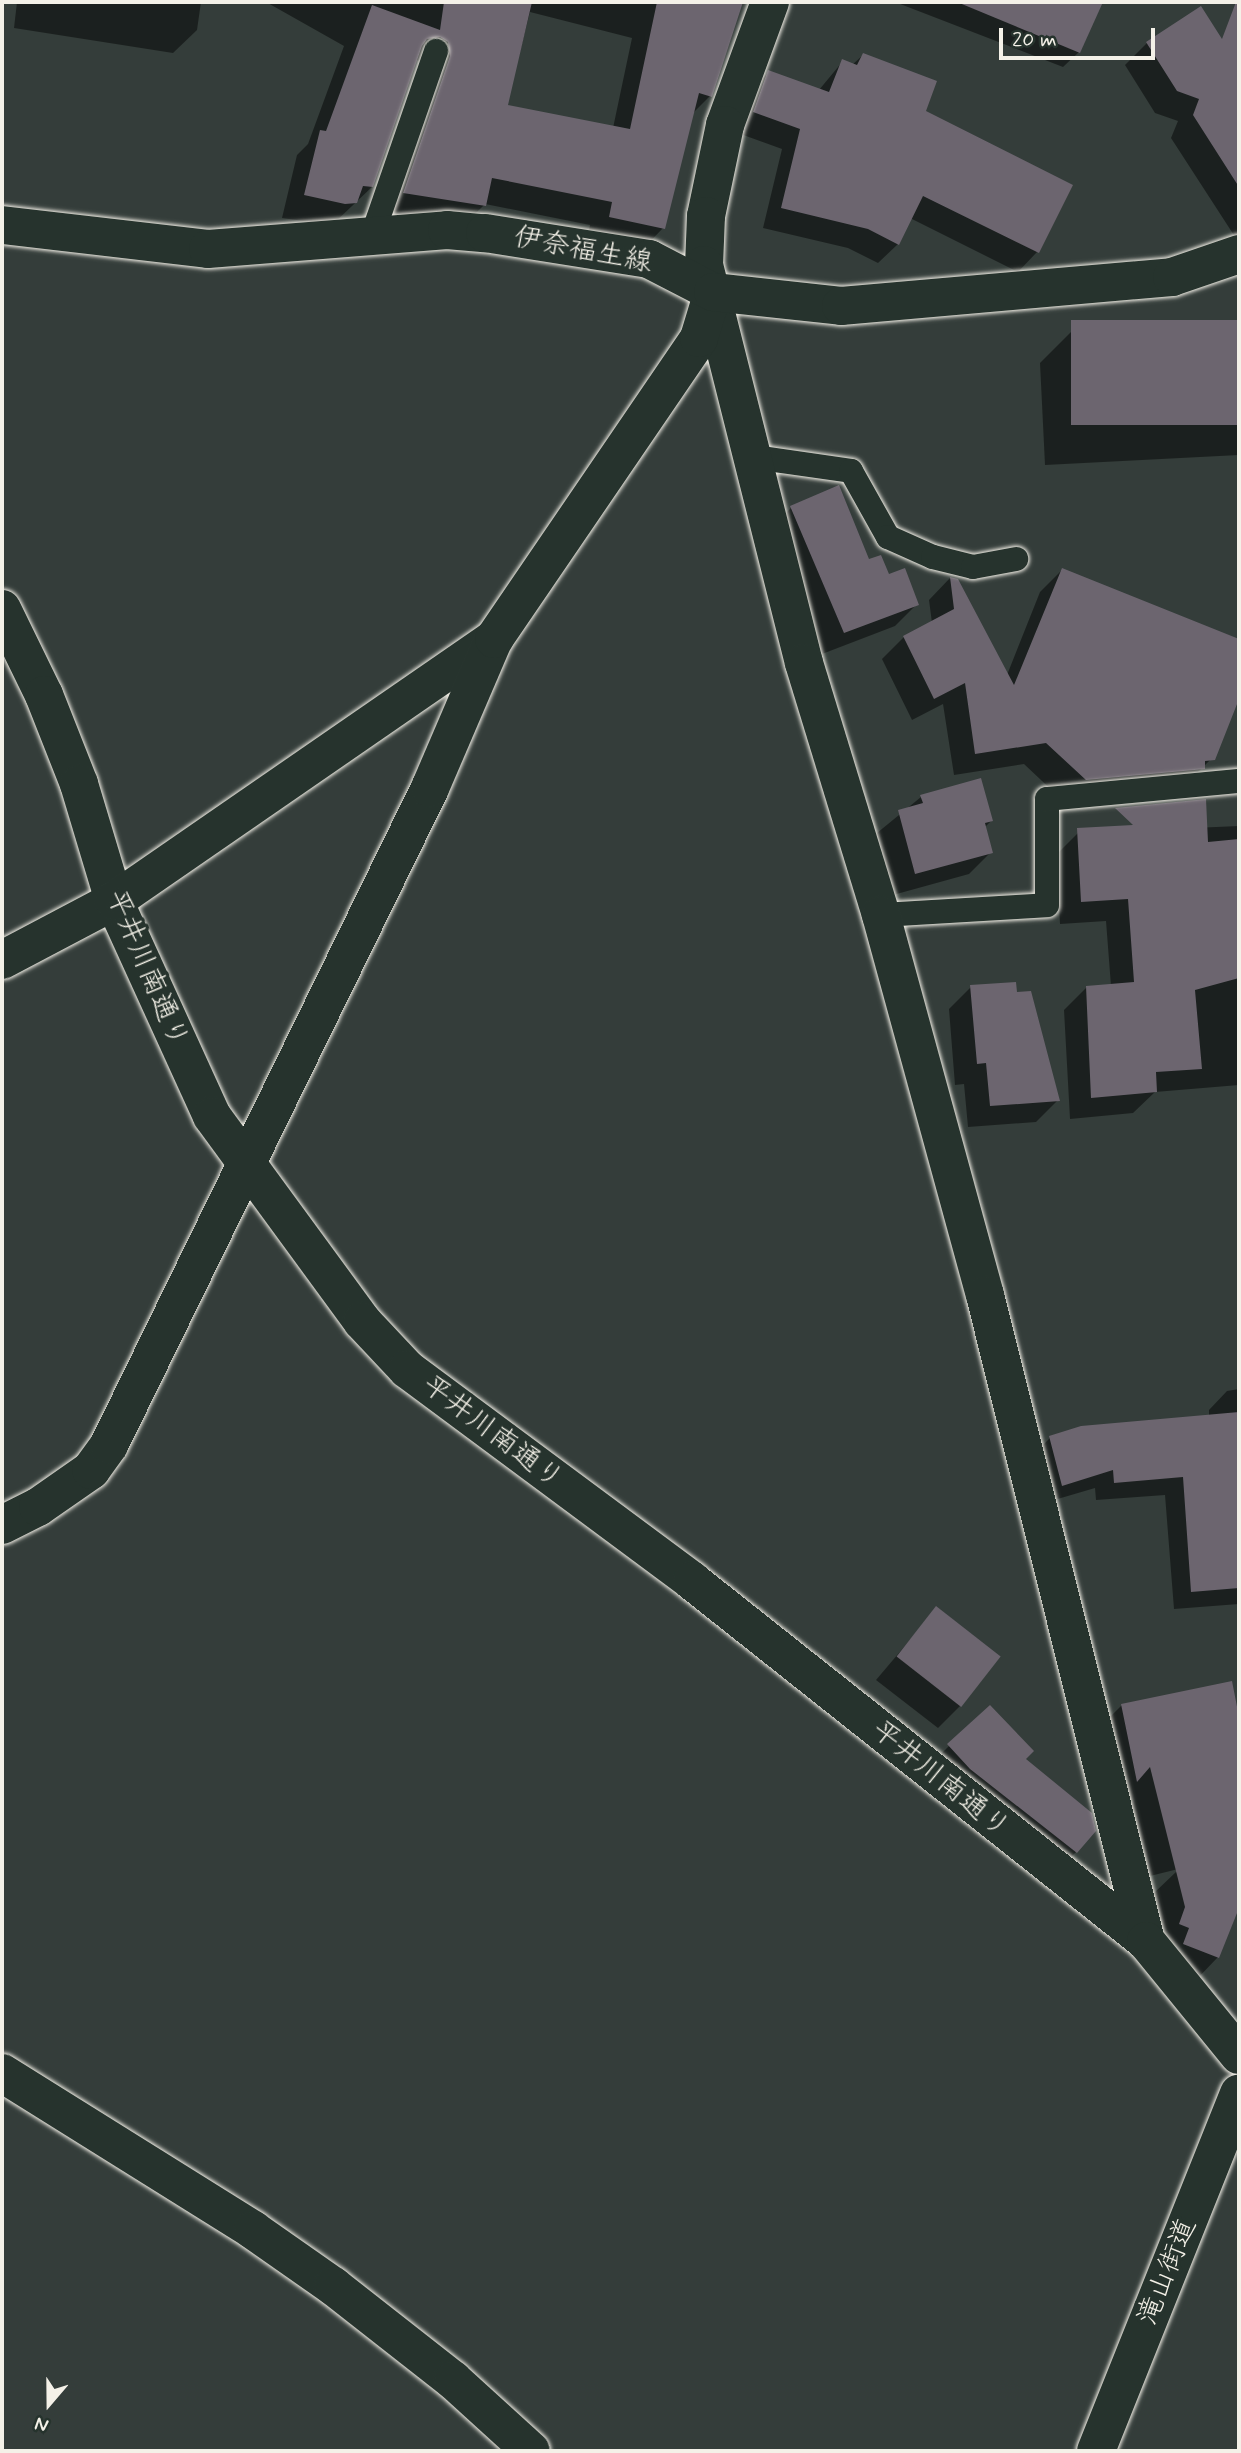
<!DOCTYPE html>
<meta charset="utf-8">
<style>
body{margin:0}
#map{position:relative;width:1241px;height:2453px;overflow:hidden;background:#343d3a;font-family:Mynerve,"Klee One",sans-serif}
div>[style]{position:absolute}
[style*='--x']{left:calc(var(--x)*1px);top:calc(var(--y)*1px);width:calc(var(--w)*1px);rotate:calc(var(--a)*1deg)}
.shadow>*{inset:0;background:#0007}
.building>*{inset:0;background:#6c656f;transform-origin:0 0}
.roads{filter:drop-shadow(0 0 2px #f4f1e8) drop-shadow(0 0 2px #f4f1e8)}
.service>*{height:24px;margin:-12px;padding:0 12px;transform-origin:12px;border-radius:12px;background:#26332d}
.minor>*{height:38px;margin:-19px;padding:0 19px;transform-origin:19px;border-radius:19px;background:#26332d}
.secondary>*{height:38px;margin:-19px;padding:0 19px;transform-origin:19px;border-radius:19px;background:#26332d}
.trunk>*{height:38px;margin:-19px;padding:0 19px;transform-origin:19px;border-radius:19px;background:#26332d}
span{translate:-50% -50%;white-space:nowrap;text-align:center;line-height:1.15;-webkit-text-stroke:7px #26332d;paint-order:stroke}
.street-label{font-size:28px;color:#f4f1e8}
.frame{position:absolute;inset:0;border:4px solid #f4f1e8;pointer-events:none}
.north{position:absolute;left:14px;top:2369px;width:70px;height:70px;-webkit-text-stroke:5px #26332d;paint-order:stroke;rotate:200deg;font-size:19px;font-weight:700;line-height:28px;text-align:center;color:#f4f1e8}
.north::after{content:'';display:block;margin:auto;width:24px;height:32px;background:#f4f1e8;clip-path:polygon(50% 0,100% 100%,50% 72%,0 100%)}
.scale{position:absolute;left:999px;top:28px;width:156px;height:32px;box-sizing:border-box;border:4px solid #f4f1e8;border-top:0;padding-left:9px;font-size:21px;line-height:24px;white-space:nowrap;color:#f4f1e8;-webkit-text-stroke:5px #26332d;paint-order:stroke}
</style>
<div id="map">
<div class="shadow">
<i style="clip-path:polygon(17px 2px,201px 2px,197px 30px,173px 53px,14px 28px)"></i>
<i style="clip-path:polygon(evenodd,266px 2px,741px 2px,710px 96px,692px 114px,663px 228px,640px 252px,587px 239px,590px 225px,485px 204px,461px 228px,381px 216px,425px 65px,416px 59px,372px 187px,332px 225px,282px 218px,297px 155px,308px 144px,344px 46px,266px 2px,530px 12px,632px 38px,613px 128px,506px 106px,530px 12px)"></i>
<i style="clip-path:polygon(895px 2px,1101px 2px,1079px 52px,1063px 67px)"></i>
<i style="clip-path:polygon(1200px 9px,1239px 70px,1239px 243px,1171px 138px,1178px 121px,1155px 113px,1125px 65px,1147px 43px)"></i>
<i style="clip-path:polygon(863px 55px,924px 112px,1037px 252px,1018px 272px,910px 218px,898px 244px,878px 263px,848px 248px,763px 228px,782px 149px,735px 132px,749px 92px,769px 72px,819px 90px,843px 61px,852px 65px)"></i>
<i style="clip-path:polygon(1239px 322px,1239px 455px,1045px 465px,1040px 363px,1072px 331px)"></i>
<i style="clip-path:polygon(791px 508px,868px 561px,917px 604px,895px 626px,822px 654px,769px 530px)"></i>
<i style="clip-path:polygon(1062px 570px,1239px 641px,1239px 694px,1215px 755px,1193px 777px,1059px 797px,1024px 764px,954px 775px,943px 704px,912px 720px,882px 659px,904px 637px,932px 623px,929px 600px,950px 578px,1007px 675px,1040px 592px)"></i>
<i style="clip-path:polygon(921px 797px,991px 821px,985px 827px,991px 852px,969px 874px,893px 895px,877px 833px)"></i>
<i style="clip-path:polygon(1239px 826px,1239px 1085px,1155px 1092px,1133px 1113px,1070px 1119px,1064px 1010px,1086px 988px,1111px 986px,1106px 921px,1060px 924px,1056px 855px,1078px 833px)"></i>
<i style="clip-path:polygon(971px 987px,1015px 994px,1058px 1100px,1036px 1122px,968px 1127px,964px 1084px,955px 1085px,949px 1009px)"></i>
<i style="clip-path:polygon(1239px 1389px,1239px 1604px,1174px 1609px,1165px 1495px,1096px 1500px,1095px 1488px,1044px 1503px,1032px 1456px,1050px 1438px,1209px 1416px,1209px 1410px,1227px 1391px)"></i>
<i style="clip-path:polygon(937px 1608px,960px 1706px,938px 1728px,876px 1680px)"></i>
<i style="clip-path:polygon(1230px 1683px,1239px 1726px,1239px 1854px,1150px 1876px,1128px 1788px,1115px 1802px,1099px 1728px,1121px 1706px)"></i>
<i style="clip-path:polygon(949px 1746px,1023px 1760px,1076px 1852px,1054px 1874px,927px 1768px)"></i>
<i style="clip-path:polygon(1176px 1872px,1239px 1896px,1218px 1957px,1196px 1980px,1158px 1946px,1164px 1930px,1154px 1893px)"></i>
</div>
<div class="building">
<i style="clip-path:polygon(444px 2px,532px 2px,508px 105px,630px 129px,657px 2px,743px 2px,712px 97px,699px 93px,665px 229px,609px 217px,612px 202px,492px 178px,486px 206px,403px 193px,450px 56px,448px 42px,440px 37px,427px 39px,422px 46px,373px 187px,363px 186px,357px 203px,345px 204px,304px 195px,320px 130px,326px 131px,372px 5px,440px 30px)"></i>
<i style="clip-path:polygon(957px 2px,1103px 2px,1080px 53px)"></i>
<i style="clip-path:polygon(1236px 2px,1239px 3px,1239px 187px,1193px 115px,1199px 99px,1177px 91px,1146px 42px,1201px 6px,1222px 39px)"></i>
<i style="clip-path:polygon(863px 53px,937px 81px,926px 111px,1073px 185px,1039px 253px,923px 196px,899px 245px,868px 229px,781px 208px,800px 129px,753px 112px,768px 70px,829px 92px,842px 59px,857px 65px)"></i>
<i style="left:1239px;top:320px;width:105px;height:168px;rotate:90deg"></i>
<i style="clip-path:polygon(839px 485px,869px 559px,881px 555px,889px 574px,905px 568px,919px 605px,844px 633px,790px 506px)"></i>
<i style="clip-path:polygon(1062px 568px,1239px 639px,1239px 699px,1215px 760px,1205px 761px,1205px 769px,1086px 780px,1046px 743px,975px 754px,965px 683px,934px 699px,903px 636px,954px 609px,950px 577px,958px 579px,1014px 685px)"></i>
<i style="clip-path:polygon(981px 778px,993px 821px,985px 823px,993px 853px,915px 874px,898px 810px,923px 803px,920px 795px)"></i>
<i style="clip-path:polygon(1206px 799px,1208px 842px,1239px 839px,1239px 978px,1195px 990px,1202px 1069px,1156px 1072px,1157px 1092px,1091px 1098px,1086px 986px,1134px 982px,1128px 899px,1081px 902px,1077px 828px,1133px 825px,1115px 808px)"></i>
<i style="clip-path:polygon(1016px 982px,1017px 992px,1031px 991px,1060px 1101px,990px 1106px,986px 1063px,977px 1064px,970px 985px)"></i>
<i style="clip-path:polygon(1239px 1412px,1239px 1588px,1191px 1592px,1183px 1477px,1114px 1483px,1113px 1470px,1062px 1486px,1049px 1436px,1081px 1426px)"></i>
<i style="left:936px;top:1606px;width:82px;height:64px;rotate:38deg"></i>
<i style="clip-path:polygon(1232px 1681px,1239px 1717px,1239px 1908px,1219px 1958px,1183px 1944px,1189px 1928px,1179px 1924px,1185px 1907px,1150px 1767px,1137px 1782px,1121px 1704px)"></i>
<i style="clip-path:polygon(990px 1705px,1034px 1751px,1026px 1759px,1092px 1813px,1096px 1831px,1077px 1853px,970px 1769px,947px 1744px)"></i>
</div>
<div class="roads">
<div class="service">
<i style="--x:372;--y:236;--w:196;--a:-70.9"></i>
<i style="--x:754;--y:457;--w:98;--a:8.2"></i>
<i style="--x:851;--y:471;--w:76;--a:60.7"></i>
<i style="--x:888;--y:537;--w:49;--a:24"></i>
<i style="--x:933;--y:557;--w:41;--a:14"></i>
<i style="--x:973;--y:567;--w:44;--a:-10.5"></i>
<i style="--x:881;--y:915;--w:166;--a:-3.4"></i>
<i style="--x:1047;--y:905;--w:106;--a:-90"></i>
<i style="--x:1047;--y:799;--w:193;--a:-5.4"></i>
</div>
<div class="minor">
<i style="--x:770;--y:2;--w:131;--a:110.1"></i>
<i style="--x:725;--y:125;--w:93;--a:101.8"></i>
<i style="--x:706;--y:216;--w:49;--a:92.3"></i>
<i style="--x:704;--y:265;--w:410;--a:75.9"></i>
<i style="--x:804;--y:663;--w:264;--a:73"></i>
<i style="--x:881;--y:915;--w:394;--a:74.7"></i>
<i style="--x:985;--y:1295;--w:666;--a:76.01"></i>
<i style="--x:2;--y:609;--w:96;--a:64"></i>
<i style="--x:44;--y:695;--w:96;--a:68.5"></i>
<i style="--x:79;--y:784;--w:122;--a:73.3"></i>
<i style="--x:114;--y:901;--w:236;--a:65.5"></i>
<i style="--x:212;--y:1116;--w:254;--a:53.8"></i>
<i style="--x:362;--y:1321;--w:66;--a:46.8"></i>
<i style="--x:407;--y:1369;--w:355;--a:36.6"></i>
<i style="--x:692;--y:1581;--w:579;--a:38.41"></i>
<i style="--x:1146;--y:1941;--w:147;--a:50.8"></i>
<i style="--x:2;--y:960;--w:127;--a:-27.8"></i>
<i style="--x:114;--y:901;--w:462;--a:-34.6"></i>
<i style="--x:2;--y:1525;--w:40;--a:-26.6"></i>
<i style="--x:38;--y:1507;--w:65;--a:-34.9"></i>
<i style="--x:91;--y:1470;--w:31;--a:-54"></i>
<i style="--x:109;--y:1445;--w:731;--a:-63.96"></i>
<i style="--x:430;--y:788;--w:162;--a:-66.8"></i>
<i style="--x:494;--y:639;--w:364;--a:-55.7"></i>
<i style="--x:699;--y:338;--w:48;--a:-73.1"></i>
<i style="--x:2;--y:2073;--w:296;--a:32"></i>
<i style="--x:253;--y:2230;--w:98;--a:35"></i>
<i style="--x:333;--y:2286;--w:152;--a:38.1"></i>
<i style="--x:453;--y:2380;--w:105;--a:42.3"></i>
</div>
<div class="secondary">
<i style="--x:2;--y:225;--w:207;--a:6.6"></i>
<i style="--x:208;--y:249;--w:240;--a:-4.5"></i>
<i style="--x:447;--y:230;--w:38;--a:5"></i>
<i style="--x:485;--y:233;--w:166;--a:9"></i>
<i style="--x:649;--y:259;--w:72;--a:27.3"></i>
<i style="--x:713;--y:292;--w:129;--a:6.2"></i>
<i style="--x:841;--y:306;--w:332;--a:-5"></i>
<i style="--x:1172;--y:277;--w:71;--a:-18.9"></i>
</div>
<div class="trunk">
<i style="--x:1096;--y:2451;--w:385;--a:-68.2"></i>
</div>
</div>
<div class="street-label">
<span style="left:583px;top:251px;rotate:11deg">伊奈福生線</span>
<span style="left:146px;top:969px;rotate:67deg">平井川南通り</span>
<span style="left:492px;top:1433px;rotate:37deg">平井川南通り</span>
<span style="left:940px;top:1780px;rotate:39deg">平井川南通り</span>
<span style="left:1168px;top:2272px;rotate:-68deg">滝山街道</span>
</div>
<div class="frame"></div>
<div class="north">N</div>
<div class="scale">20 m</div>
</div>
